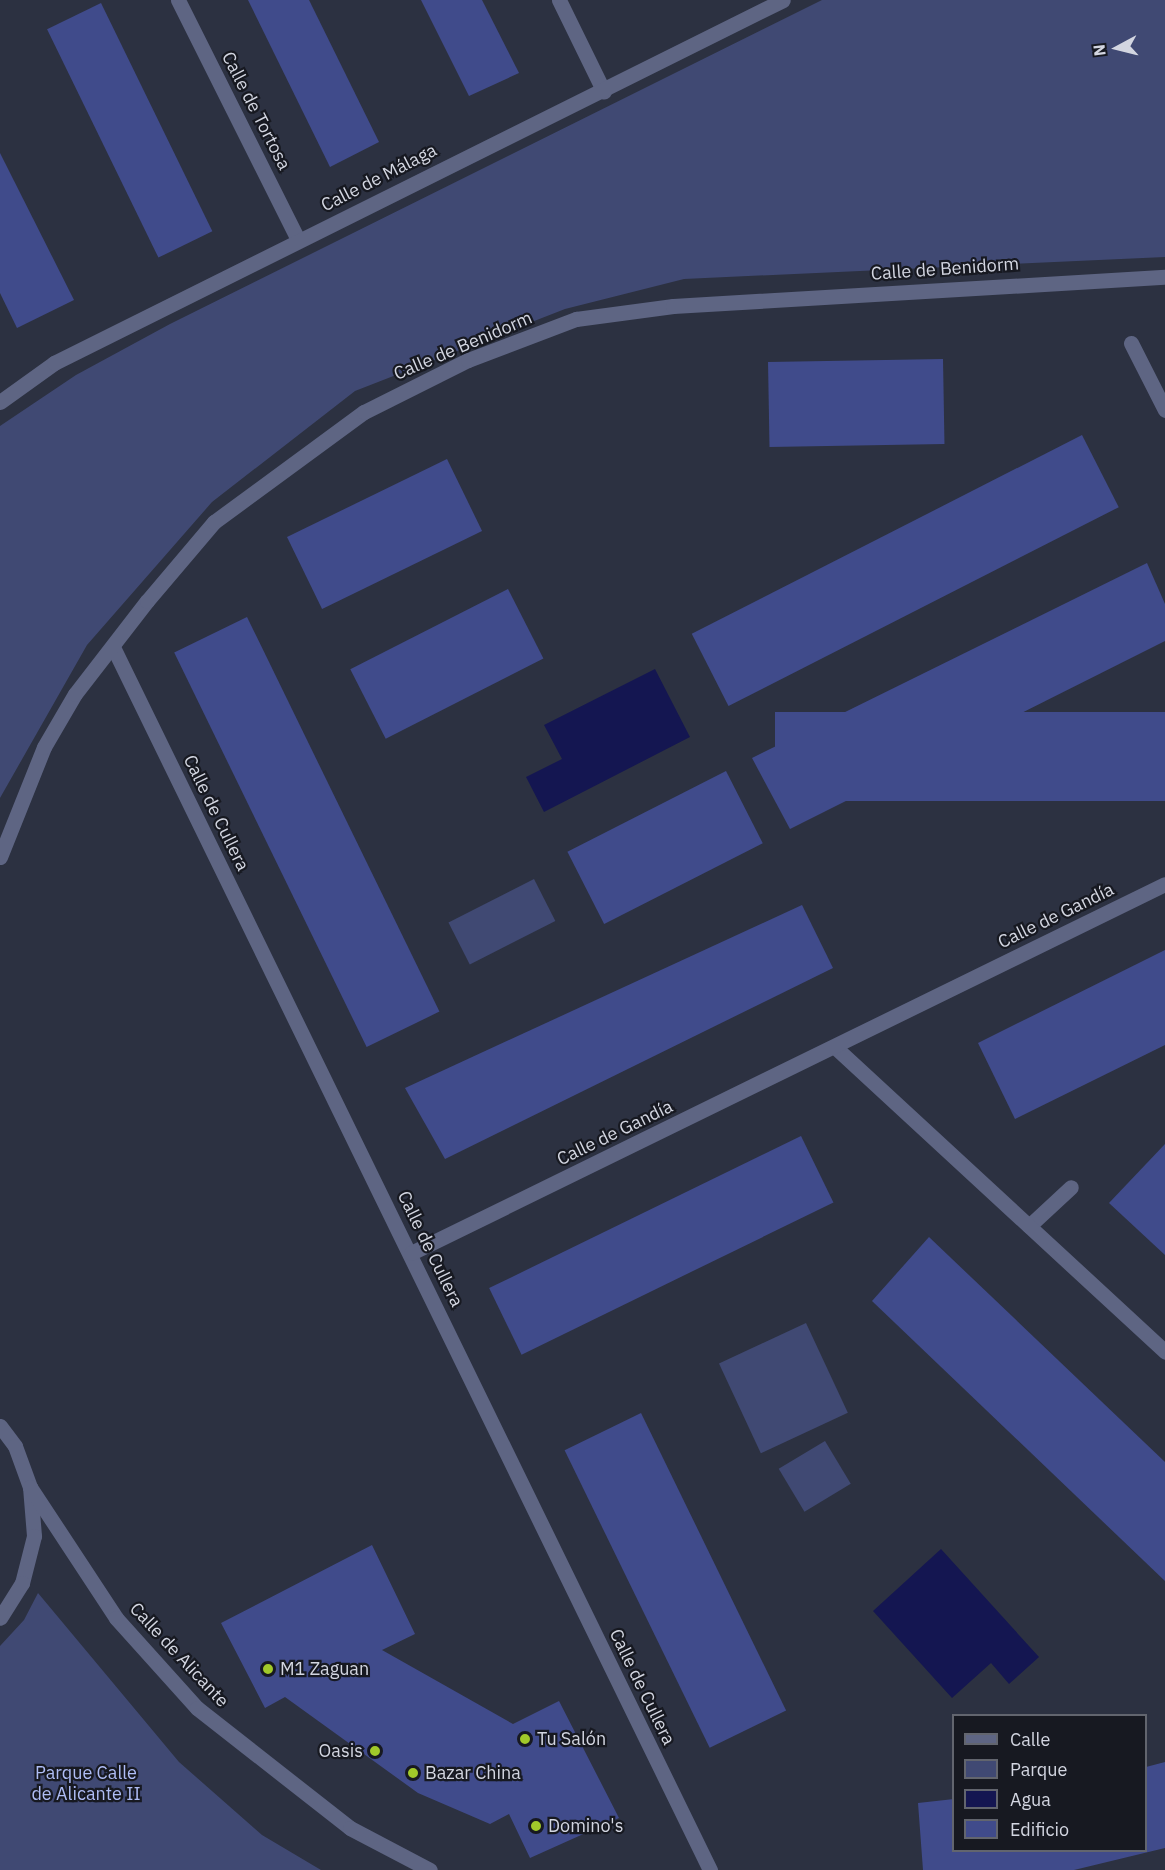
<!DOCTYPE html>
<meta charset="utf-8">
<style>
body{margin:0}
#map{position:relative;width:1165px;height:1870px;overflow:hidden;background:#2c3141;font-family:"IBM Plex Sans",sans-serif}
div>[style]{position:absolute}
[style*='--x']{left:calc(var(--x)*1px);top:calc(var(--y)*1px);width:calc(var(--w)*1px);rotate:calc(var(--a)*1deg)}
.green>*{inset:0;background:#404973;transform-origin:0 0}
.water>*{inset:0;background:#141651}
.building>*{inset:0;background:#404b8b;transform-origin:0 0}
.service>*{height:15px;margin:-7.5px;padding:0 7.5px;transform-origin:7.5px;border-radius:7.5px;background:#5e6583}
.minor>*{height:15px;margin:-7.5px;padding:0 7.5px;transform-origin:7.5px;border-radius:7.5px;background:#5e6583}
.tertiary>*{height:15px;margin:-7.5px;padding:0 7.5px;transform-origin:7.5px;border-radius:7.5px;background:#5e6583}
.dots>*{width:16px;height:16px;translate:-50% -50%;box-sizing:border-box;border:3px solid #171921;border-radius:50%}
span{translate:-50% -50%;white-space:nowrap;text-align:center;line-height:1.15;-webkit-text-stroke:4.5px #171921;paint-order:stroke}
.street-label{font-size:18px;color:#d3d6e1}
.poi-label{font-size:18px;color:#d3d6e1}
.left{translate:0 -50%;text-align:left}
.right{translate:-100% -50%;text-align:right}
.park-label{font-size:18px;color:#afbdf5}
.legend{position:absolute;left:952px;top:1714px;width:195px;height:138px;box-sizing:border-box;background:#171921;border:2px solid #62656e;margin:0;padding:8px 10px;list-style:none;font-size:18px;color:#d3d6e1}
.legend li{display:flex;align-items:center;gap:12px;height:30px}
.legend b{width:30px;border:2px solid #62656e}
.north{position:absolute;left:1087px;top:18px;width:60px;height:60px;-webkit-text-stroke:4px #171921;paint-order:stroke;rotate:263deg;font-size:16px;font-weight:700;line-height:24px;text-align:center;color:#d3d6e1}
.north::after{content:'';display:block;margin:auto;width:21px;height:27px;background:#d3d6e1;clip-path:polygon(50% 0,100% 100%,50% 72%,0 100%)}
</style>
<div id="map">
<div class="green">
<i style="clip-path:polygon(822px 0,1165px 0,1165px 257px,684px 279px,565px 309px,355px 391px,212px 502px,87px 645px,0 798px,0 426px,76px 375px,170px 324px)"></i>
<i style="left:534px;top:879px;width:47px;height:96px;rotate:63deg"></i>
<i style="left:806px;top:1323px;width:99px;height:96px;rotate:65deg"></i>
<i style="left:825px;top:1441px;width:50px;height:54px;rotate:59deg"></i>
<i style="clip-path:polygon(38px 1593px,179px 1762px,262px 1835px,321px 1870px,0 1870px,0 1646px,24px 1620px)"></i>
</div>
<div class="water">
<i style="clip-path:polygon(655px 669px,690px 737px,544px 812px,526px 777px,562px 759px,544px 725px)"></i>
<i style="clip-path:polygon(941px 1549px,1039px 1657px,1009px 1684px,991px 1663px,952px 1698px,873px 1611px)"></i>
</div>
<div class="building">
<i style="clip-path:polygon(248px 0,309px 0,379px 142px,330px 167px)"></i>
<i style="clip-path:polygon(421px 0,482px 0,519px 73px,469px 96px)"></i>
<i style="left:101px;top:3px;width:254px;height:60px;rotate:64deg"></i>
<i style="clip-path:polygon(0 153px,74px 300px,17px 328px,0 293px)"></i>
<i style="left:943px;top:359px;width:85px;height:175px;rotate:89deg"></i>
<i style="left:1082px;top:435px;width:81px;height:438px;rotate:63deg"></i>
<i style="left:447px;top:459px;width:80px;height:178px;rotate:64deg"></i>
<i style="clip-path:polygon(1147px 563px,1165px 604px,1165px 641px,790px 829px,752px 758px)"></i>
<i style="left:508px;top:589px;width:78px;height:177px;rotate:63deg"></i>
<i style="left:247px;top:617px;width:439px;height:81px;rotate:64deg"></i>
<i style="left:1165px;top:712px;width:89px;height:390px;rotate:90deg"></i>
<i style="left:726px;top:771px;width:81px;height:178px;rotate:63deg"></i>
<i style="clip-path:polygon(802px 905px,833px 968px,445px 1159px,405px 1088px)"></i>
<i style="clip-path:polygon(1165px 950px,1165px 1045px,1015px 1119px,978px 1043px)"></i>
<i style="left:801px;top:1136px;width:74px;height:347px;rotate:64deg"></i>
<i style="clip-path:polygon(1165px 1144px,1165px 1255px,1109px 1203px)"></i>
<i style="clip-path:polygon(929px 1237px,1165px 1462px,1165px 1581px,872px 1301px)"></i>
<i style="left:641px;top:1413px;width:331px;height:85px;rotate:64deg"></i>
<i style="clip-path:polygon(372px 1545px,415px 1634px,382px 1650px,513px 1724px,559px 1701px,619px 1818px,530px 1858px,509px 1814px,490px 1824px,418px 1793px,285px 1697px,265px 1708px,221px 1623px)"></i>
<i style="clip-path:polygon(1165px 1762px,1165px 1848px,1074px 1870px,923px 1870px,918px 1803px,954px 1799px,954px 1850px,1146px 1850px,1146px 1767px)"></i>
</div>
<div class="service">
<i style="--x:1131;--y:343;--w:75;--a:63.1"></i>
<i style="--x:1029;--y:1226;--w:57;--a:-42.9"></i>
</div>
<div class="minor">
<i style="--x:178;--y:0;--w:268;--a:63.4"></i>
<i style="--x:559;--y:0;--w:102;--a:63.9"></i>
<i style="--x:113;--y:647;--w:1361;--a:63.98"></i>
<i style="--x:836;--y:1048;--w:448;--a:42.7"></i>
<i style="--x:411;--y:1253;--w:839;--a:-26.08"></i>
</div>
<div class="tertiary">
<i style="--x:0;--y:402;--w:67;--a:-35.8"></i>
<i style="--x:54;--y:363;--w:814;--a:-26.47"></i>
<i style="--x:0;--y:857;--w:118;--a:-68.2"></i>
<i style="--x:44;--y:747;--w:61;--a:-59.7"></i>
<i style="--x:75;--y:694;--w:118;--a:-52.3"></i>
<i style="--x:147;--y:601;--w:104;--a:-49.7"></i>
<i style="--x:214;--y:522;--w:186;--a:-36.3"></i>
<i style="--x:364;--y:412;--w:116;--a:-26.6"></i>
<i style="--x:468;--y:360;--w:116;--a:-20.8"></i>
<i style="--x:576;--y:319;--w:98;--a:-7.6"></i>
<i style="--x:673;--y:306;--w:493;--a:-3.4"></i>
<i style="--x:0;--y:1426;--w:25;--a:53"></i>
<i style="--x:15;--y:1446;--w:44;--a:69.9"></i>
<i style="--x:30;--y:1487;--w:49;--a:85.3"></i>
<i style="--x:34;--y:1536;--w:49;--a:104.3"></i>
<i style="--x:22;--y:1583;--w:41;--a:122.2"></i>
<i style="--x:30;--y:1487;--w:157;--a:56.7"></i>
<i style="--x:116;--y:1618;--w:121;--a:48"></i>
<i style="--x:197;--y:1708;--w:194;--a:38.1"></i>
<i style="--x:350;--y:1828;--w:90;--a:27.7"></i>
</div>
<div class="dots">
<i style="left:268px;top:1669px;background:#a1c92a"></i>
<i style="left:525px;top:1739px;background:#a1c92a"></i>
<i style="left:375px;top:1751px;background:#a1c92a"></i>
<i style="left:413px;top:1773px;background:#a1c92a"></i>
<i style="left:536px;top:1826px;background:#a1c92a"></i>
</div>
<div class="street-label">
<span style="left:256px;top:111px;rotate:63deg">Calle de Tortosa</span>
<span style="left:379px;top:178px;rotate:-27deg">Calle de Málaga</span>
<span style="left:945px;top:269px;rotate:-4deg">Calle de Benidorm</span>
<span style="left:463px;top:346px;rotate:-23deg">Calle de Benidorm</span>
<span style="left:216px;top:813px;rotate:64deg">Calle de Cullera</span>
<span style="left:1056px;top:916px;rotate:-26deg">Calle de Gandía</span>
<span style="left:615px;top:1133px;rotate:-26deg">Calle de Gandía</span>
<span style="left:430px;top:1249px;rotate:64deg">Calle de Cullera</span>
<span style="left:179px;top:1655px;rotate:47deg">Calle de Alicante</span>
<span style="left:642px;top:1687px;rotate:64deg">Calle de Cullera</span>
</div>
<div class="poi-label">
<span class="left" style="left:280px;top:1669px">M1 Zaguan</span>
<span class="left" style="left:537px;top:1739px">Tu Salón</span>
<span class="right" style="left:363px;top:1751px">Oasis</span>
<span class="left" style="left:425px;top:1773px">Bazar China</span>
<span class="left" style="left:548px;top:1826px">Domino's</span>
</div>
<div class="park-label">
<span style="left:86px;top:1784px">Parque Calle<br>de Alicante II</span>
</div>
<ul class="legend">
<li><b style="height:8px;background:#5e6583"></b>Calle</li>
<li><b style="height:16px;background:#404973"></b>Parque</li>
<li><b style="height:16px;background:#141651"></b>Agua</li>
<li><b style="height:16px;background:#404b8b"></b>Edificio</li>
</ul>
<div class="north">N</div>
</div>
